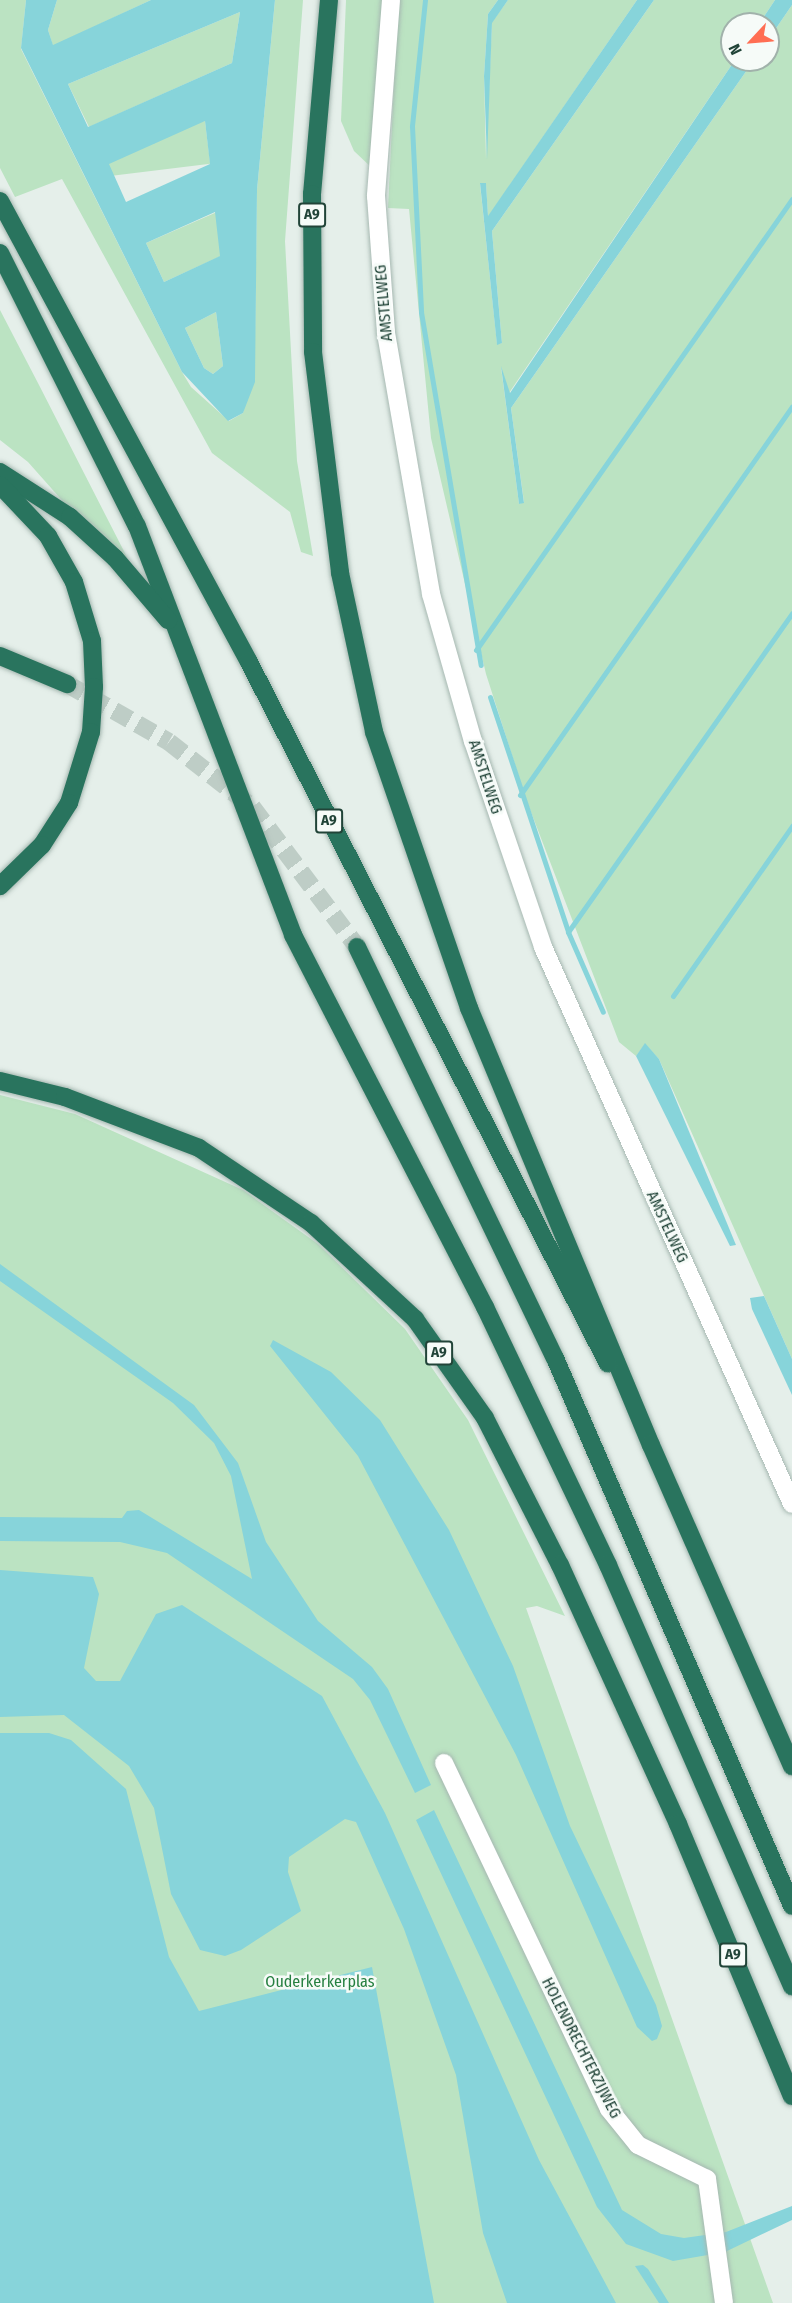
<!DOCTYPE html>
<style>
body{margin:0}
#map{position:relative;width:792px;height:2303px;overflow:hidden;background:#e5efea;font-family:"Fira Sans Condensed",sans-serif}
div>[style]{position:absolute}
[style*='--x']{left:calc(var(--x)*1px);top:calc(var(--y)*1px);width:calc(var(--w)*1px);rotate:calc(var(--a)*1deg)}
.green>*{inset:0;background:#bbe3c2;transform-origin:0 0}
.water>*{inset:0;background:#87d4da}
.stream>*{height:5px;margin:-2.5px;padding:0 2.5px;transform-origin:2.5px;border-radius:2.5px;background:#87d4da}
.highway-tunnel>*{height:18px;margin-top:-9px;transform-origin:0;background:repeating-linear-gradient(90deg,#becdc6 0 18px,transparent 0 27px)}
.roads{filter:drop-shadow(0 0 2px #a6b8b1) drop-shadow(0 0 2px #a6b8b1)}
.street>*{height:18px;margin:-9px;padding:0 9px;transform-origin:9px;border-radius:9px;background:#fff}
.highway>*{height:18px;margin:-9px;padding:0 9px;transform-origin:9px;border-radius:9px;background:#29745e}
span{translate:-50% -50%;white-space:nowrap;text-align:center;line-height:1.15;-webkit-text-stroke:5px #f6fbf8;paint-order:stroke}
.shield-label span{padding:2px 4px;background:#f6fbf8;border:2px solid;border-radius:4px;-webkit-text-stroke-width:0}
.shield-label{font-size:15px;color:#214438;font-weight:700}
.street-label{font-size:16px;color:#214438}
.park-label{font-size:16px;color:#268041}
.north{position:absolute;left:720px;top:12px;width:60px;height:60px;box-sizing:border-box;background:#f6fbf8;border:2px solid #a1b2ab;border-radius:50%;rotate:244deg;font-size:16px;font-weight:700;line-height:24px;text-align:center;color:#214438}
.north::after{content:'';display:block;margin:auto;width:21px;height:27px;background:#ff6e53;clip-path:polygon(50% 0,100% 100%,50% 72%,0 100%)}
</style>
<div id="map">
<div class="green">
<i style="clip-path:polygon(0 0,26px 0,21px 49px,182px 372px,191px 387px,229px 421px,243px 413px,255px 338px,257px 190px,275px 0,303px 0,285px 241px,297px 461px,313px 556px,301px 552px,290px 512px,212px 453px,62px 179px,15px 197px,0 168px)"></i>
<i style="clip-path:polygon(57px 0,151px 0,53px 46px,48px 30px)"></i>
<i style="clip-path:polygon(346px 0,384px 0,372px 168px,354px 151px,341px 121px)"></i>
<i style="clip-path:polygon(398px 0,498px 0,488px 14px,484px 76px,486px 159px,492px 22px,508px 0,637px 0,488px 217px,486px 184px,480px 184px,497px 344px,502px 343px,492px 231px,654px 0,775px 0,759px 24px,732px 24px,735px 60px,509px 393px,501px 367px,519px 504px,524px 502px,511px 408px,754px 60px,768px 60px,768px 40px,792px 5px,792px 1359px,659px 1059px,645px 1044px,636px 1056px,619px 1042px,526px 799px,486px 674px,431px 438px,409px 209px,388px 208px)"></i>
<i style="clip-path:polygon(240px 12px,232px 63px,89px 127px,68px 84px)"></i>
<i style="left:205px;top:121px;width:43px;height:105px;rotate:83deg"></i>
<i style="clip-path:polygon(217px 212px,221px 256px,164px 282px,146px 243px)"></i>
<i style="clip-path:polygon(0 310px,39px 385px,130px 563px,83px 524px,28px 462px,0 440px)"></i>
<i style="clip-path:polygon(216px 312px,223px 366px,213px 374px,204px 368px,185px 328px)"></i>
<i style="clip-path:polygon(0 1095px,75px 1114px,243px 1190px,318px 1244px,405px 1329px,468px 1420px,565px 1616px,537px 1606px,526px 1608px,773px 2303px,0 2303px)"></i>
</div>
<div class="water">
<i style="clip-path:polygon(evenodd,26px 0,57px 0,48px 30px,53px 45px,151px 0,275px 0,257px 190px,255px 382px,243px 413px,228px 421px,182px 372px,21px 48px,26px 0,240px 12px,232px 63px,88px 127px,68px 84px,240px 12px,26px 0,205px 121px,210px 164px,126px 202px,109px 164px,205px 121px,26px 0,215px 212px,220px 256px,164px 282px,146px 243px,215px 212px,26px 0,216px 312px,223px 366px,213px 374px,204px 368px,185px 328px,216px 312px)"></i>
<i style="clip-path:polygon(498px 0,508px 0,492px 23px,487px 160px,484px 76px,488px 14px)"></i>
<i style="clip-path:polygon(637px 0,654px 0,492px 231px,502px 343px,497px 345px,480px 183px,486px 183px,488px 216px)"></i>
<i style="clip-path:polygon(775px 0,792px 0,792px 5px,768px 40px,768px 24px,759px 24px)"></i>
<i style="clip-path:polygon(735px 60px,754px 60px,511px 408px,524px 503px,519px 504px,501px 366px,510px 393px)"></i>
<i style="clip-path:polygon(645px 1043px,659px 1059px,736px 1245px,730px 1246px,636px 1056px)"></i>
<i style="clip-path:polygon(0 1264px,194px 1405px,238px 1463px,266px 1542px,318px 1621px,372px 1667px,388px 1689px,431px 1785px,415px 1793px,370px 1700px,353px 1679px,167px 1553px,120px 1542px,0 1541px,0 1517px,122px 1518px,127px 1511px,139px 1510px,252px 1579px,231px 1476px,214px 1443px,173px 1403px,0 1281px)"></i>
<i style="clip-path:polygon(764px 1296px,792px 1359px,792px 1395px,752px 1309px,750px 1298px)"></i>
<i style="clip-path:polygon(273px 1340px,331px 1372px,380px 1420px,449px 1530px,513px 1666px,570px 1826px,656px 2005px,662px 2026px,657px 2039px,652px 2041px,637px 2027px,516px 1755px,358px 1456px,270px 1346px)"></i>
<i style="clip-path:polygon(0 1570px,93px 1577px,99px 1594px,84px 1668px,96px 1681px,120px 1681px,156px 1614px,182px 1605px,322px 1696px,385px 1813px,539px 2160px,616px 2303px,507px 2303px,483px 2233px,456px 2075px,404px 1929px,356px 1822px,345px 1819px,289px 1857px,288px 1872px,301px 1911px,241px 1950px,225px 1956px,200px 1950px,171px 1894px,154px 1808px,129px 1766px,64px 1715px,0 1717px)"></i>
<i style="clip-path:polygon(0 1733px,49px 1733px,71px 1740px,126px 1789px,169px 1957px,199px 2011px,372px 1967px,434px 2303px,0 2303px)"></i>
<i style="clip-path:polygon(434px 1810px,622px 2210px,661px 2234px,684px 2238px,726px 2232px,792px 2206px,792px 2220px,725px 2252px,673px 2261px,626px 2244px,597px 2207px,416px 1820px)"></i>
<i style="clip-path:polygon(643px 2265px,648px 2269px,669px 2303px,659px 2303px,635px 2266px)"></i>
</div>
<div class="stream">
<i style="--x:425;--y:0;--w:127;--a:95.9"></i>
<i style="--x:412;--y:126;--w:186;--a:87.2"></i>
<i style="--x:421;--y:312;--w:358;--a:80.4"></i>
<i style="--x:476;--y:650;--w:551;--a:-54.98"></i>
<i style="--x:490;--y:697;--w:248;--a:71.6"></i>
<i style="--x:568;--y:932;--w:87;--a:66.4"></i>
<i style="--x:520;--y:795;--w:474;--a:-55"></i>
<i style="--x:568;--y:932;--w:390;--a:-54.9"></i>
<i style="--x:673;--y:996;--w:208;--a:-55"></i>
</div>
<div class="highway-tunnel">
<i style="--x:67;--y:684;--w:117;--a:29.6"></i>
<i style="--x:169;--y:742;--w:105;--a:38.1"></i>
<i style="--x:252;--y:807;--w:175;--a:53.1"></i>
</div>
<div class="roads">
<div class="street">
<i style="--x:391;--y:0;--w:197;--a:94.4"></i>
<i style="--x:376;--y:196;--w:137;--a:85.8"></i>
<i style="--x:386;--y:333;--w:265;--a:80.2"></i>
<i style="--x:431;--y:594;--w:153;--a:74.1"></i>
<i style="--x:473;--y:741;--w:218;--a:71.2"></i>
<i style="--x:543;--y:947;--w:610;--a:65.91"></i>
<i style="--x:444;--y:1763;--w:383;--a:64.5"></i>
<i style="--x:609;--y:2109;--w:46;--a:51.1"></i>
<i style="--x:638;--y:2145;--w:77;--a:26.2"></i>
<i style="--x:707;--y:2179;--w:125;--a:82.2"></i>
</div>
<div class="highway">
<i style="--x:329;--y:0;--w:195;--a:95"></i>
<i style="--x:312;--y:194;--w:158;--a:89.6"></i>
<i style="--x:313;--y:352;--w:223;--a:83"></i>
<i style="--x:340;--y:573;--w:163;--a:77.9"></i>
<i style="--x:374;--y:732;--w:292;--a:71"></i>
<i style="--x:469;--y:1008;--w:473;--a:67.4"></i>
<i style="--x:651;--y:1445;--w:351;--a:66.3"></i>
<i style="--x:0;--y:201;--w:524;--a:61.63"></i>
<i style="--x:249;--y:662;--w:788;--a:62.91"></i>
<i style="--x:0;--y:253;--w:305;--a:63.4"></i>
<i style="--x:137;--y:526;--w:438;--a:69.1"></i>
<i style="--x:293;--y:935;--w:419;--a:62.7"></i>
<i style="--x:485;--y:1307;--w:286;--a:64.5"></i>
<i style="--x:608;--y:1565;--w:460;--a:66.4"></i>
<i style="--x:0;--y:472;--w:83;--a:32.7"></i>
<i style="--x:70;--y:517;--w:61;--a:42.3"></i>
<i style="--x:115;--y:558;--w:82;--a:49.5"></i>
<i style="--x:0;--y:485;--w:70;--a:46.7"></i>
<i style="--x:48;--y:536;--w:53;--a:60.5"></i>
<i style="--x:74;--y:582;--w:62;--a:73"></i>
<i style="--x:92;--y:641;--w:46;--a:87.5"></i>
<i style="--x:94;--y:687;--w:45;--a:93.8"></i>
<i style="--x:91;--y:732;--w:74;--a:107.2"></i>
<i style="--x:69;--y:803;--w:50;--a:122.7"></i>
<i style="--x:42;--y:845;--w:59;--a:135.7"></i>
<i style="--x:0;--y:656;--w:73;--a:22.7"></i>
<i style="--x:357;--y:947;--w:456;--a:64.3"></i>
<i style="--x:555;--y:1358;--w:597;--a:66.61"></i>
<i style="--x:0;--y:1081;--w:67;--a:13.8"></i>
<i style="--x:65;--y:1097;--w:143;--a:20.8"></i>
<i style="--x:199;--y:1148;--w:135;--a:33.8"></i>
<i style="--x:311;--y:1223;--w:142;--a:42.7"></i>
<i style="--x:415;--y:1319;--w:121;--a:54.7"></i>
<i style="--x:485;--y:1418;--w:165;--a:63"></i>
<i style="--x:560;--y:1565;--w:285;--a:65.5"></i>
<i style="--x:678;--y:1824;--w:295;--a:67.3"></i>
</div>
</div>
<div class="shield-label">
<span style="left:312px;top:215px">A9</span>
<span style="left:329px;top:821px">A9</span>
<span style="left:439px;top:1353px">A9</span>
<span style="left:733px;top:1955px">A9</span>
</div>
<div class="street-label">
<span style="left:384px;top:303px;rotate:-95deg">AMSTELWEG</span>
<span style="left:485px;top:777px;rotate:72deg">AMSTELWEG</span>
<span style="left:667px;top:1227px;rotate:65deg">AMSTELWEG</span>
<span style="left:581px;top:2048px;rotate:63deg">HOLENDRECHTERZIJWEG</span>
</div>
<div class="park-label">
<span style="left:320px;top:1982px">Ouderkerkerplas</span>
</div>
<div class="north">N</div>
</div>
